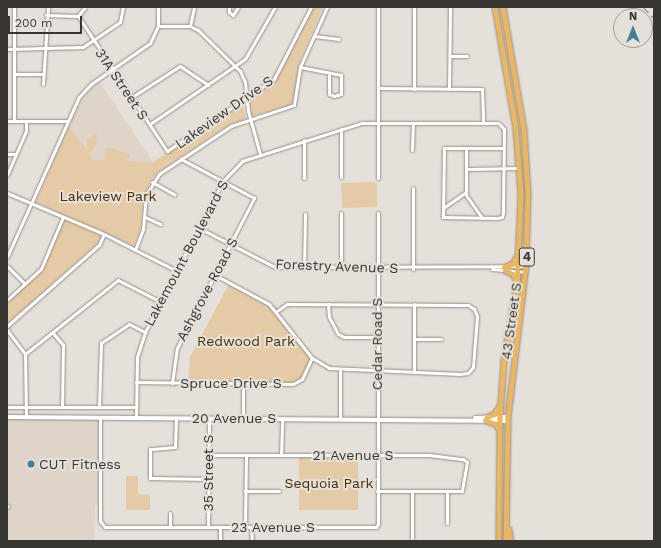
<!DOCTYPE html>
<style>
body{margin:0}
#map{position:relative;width:661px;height:548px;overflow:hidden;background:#e5e0d9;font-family:"Work Sans",sans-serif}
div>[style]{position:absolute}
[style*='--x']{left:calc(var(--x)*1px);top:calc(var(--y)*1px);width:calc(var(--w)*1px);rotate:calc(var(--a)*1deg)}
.built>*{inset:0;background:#ded4c7}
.green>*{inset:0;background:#e5caa6;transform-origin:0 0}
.roads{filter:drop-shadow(0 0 1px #948f89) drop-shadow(0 0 1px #948f89)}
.minor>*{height:3px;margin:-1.5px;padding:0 1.5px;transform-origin:1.5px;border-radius:1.5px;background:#fff}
.tertiary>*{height:3.5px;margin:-1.75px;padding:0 1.75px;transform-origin:1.75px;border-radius:1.75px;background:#fff}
.trunk>*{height:4.5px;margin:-2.25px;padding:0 2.25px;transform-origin:2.25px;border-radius:2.25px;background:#ebb660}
.rail>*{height:1px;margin-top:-0.5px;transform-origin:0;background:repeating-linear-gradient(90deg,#797671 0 8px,transparent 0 12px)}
.dots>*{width:11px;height:11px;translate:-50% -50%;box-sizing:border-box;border:2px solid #e5e0d9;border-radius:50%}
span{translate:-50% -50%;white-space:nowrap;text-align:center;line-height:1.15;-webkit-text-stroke:4px #e5e0d9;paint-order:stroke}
.shield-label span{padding:1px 3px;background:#e5e0d9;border:1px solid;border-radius:3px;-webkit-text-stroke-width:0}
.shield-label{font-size:13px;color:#383633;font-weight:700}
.street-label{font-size:14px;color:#383633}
.park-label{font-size:14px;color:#482f03}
.poi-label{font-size:14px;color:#383633}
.left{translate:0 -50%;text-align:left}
.frame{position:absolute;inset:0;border:8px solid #383633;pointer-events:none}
.north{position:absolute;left:613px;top:8px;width:40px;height:40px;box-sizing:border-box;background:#e5e0d9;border:1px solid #a09c97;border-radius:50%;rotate:0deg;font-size:11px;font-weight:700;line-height:16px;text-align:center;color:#383633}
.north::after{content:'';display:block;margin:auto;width:14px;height:18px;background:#437f96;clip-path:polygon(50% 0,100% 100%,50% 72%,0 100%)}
.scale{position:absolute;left:8px;top:16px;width:74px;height:18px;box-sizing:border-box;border:2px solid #383633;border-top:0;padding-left:5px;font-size:12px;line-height:14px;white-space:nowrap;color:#383633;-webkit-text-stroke:3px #e5e0d9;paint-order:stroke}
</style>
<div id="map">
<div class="built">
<i style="clip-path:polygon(99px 81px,153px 162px,94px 160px,68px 126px,82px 100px)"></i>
<i style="clip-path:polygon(7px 417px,100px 417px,100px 505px,95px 505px,94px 541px,7px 541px)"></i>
</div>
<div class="green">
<i style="clip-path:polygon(312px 7px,323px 7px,299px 64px,293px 102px,289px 106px,251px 116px,250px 97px,276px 78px)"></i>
<i style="clip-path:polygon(242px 104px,246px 119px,230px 124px,158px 172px,150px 182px,143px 202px,141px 228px,134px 246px,36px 202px,68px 126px,87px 150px,87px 139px,97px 134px,97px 142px,93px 151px,89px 153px,94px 160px,103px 160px,107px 147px,130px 154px,128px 161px,153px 162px)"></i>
<i style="clip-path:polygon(374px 182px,377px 184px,377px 207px,342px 208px,341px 183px)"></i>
<i style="clip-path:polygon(64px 219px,102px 236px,99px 242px,7px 324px,7px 302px,42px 270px)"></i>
<i style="clip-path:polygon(229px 284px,277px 311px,312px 358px,304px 376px,297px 383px,188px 383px,190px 357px)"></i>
<i style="left:299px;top:455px;width:59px;height:55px"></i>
<i style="clip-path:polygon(126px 476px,138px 476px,138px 494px,150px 495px,150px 510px,126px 510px)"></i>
</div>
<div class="roads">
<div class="minor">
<i style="--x:229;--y:7;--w:5;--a:90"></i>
<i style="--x:229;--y:12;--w:5;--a:37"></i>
<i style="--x:233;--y:15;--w:9;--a:-58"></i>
<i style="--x:46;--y:15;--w:32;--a:2"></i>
<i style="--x:78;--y:16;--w:11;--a:-52"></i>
<i style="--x:78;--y:16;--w:162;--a:56.6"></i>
<i style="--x:167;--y:151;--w:129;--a:-33.9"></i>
<i style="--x:274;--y:79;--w:81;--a:-62.8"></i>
<i style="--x:158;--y:26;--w:32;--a:0"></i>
<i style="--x:190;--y:26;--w:9;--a:27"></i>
<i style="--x:198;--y:30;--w:59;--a:44.3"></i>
<i style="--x:240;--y:71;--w:12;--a:66"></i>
<i style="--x:245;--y:82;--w:29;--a:84"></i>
<i style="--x:248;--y:111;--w:45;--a:74.4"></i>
<i style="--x:190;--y:26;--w:19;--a:-78"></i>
<i style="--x:314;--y:36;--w:25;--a:7"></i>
<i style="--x:7;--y:49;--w:76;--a:-1.5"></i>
<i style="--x:83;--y:47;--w:45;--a:-34"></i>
<i style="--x:120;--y:22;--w:15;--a:-79"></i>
<i style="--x:450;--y:56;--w:17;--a:0"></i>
<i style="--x:300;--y:67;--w:42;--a:11"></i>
<i style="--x:341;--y:75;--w:19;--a:90"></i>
<i style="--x:341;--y:94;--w:7;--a:164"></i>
<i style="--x:334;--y:96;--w:5;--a:-158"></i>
<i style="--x:329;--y:94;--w:19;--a:-90"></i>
<i style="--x:14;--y:74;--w:29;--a:0"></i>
<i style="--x:43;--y:84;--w:77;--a:-86.3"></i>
<i style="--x:378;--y:88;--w:104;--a:0.6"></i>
<i style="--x:482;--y:89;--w:34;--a:88"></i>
<i style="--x:414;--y:89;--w:82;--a:-90"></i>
<i style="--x:449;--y:89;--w:82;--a:-89.3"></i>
<i style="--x:132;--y:97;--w:57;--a:-32.9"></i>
<i style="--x:180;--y:66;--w:34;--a:34"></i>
<i style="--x:7;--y:121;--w:60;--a:0"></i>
<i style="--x:14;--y:121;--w:114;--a:-90"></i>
<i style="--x:150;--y:124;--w:115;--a:-34.4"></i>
<i style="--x:245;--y:59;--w:60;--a:-60"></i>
<i style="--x:304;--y:140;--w:38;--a:90"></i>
<i style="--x:466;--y:148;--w:47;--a:90"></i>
<i style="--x:466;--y:195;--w:28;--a:55"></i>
<i style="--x:412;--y:150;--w:27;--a:-88"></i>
<i style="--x:7;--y:154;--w:9;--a:0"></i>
<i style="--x:466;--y:169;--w:53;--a:-1.1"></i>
<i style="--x:7;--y:175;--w:48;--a:-66.6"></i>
<i style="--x:26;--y:131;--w:10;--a:-90"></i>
<i style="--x:341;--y:177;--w:48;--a:-90"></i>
<i style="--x:378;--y:178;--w:171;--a:-90"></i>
<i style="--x:152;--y:182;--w:26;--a:29"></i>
<i style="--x:7;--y:193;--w:105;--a:22.9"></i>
<i style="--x:104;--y:234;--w:82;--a:26.9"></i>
<i style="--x:443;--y:208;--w:28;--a:-35"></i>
<i style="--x:145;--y:217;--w:17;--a:25"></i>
<i style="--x:199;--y:228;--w:85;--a:27.2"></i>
<i style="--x:275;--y:267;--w:251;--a:-0.2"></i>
<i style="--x:135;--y:250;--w:22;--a:-69"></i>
<i style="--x:143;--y:229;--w:34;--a:-85"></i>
<i style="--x:146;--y:195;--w:25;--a:-58"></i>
<i style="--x:159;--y:174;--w:87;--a:-33.7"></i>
<i style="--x:231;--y:126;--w:66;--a:-18.4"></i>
<i style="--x:294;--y:105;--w:38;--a:-81"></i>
<i style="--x:300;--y:67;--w:66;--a:-65.8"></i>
<i style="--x:7;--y:257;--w:175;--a:-65.8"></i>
<i style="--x:79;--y:97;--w:18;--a:-47"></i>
<i style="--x:91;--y:84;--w:72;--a:-34.8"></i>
<i style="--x:150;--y:43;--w:19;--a:-65"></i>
<i style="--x:158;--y:26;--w:19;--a:-90"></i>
<i style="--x:7;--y:266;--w:25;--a:45"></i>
<i style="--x:304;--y:268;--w:54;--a:-88.9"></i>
<i style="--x:341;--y:268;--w:55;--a:-90"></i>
<i style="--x:413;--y:269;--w:81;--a:-90"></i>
<i style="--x:492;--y:269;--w:33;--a:5"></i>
<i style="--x:215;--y:275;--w:61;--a:28.2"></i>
<i style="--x:269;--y:304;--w:69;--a:51.5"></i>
<i style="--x:312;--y:358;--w:20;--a:30"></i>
<i style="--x:329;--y:368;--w:131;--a:2.6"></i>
<i style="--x:460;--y:374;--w:8;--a:-7"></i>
<i style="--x:468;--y:373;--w:8;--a:-50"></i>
<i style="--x:473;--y:367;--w:51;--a:-85.5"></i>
<i style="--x:477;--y:316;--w:8;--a:-113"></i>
<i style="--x:474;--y:309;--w:7;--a:-146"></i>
<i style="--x:468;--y:305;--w:181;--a:-179.7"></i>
<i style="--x:287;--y:304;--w:12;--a:145"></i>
<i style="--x:7;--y:300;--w:46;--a:-42.4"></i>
<i style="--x:41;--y:269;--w:56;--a:-67.1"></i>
<i style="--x:328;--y:304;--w:13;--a:86"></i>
<i style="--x:329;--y:317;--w:19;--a:62"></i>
<i style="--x:338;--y:334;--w:7;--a:27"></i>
<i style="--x:344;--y:337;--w:33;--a:0"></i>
<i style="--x:7;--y:326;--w:123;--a:-41.4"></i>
<i style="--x:99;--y:245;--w:12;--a:-66"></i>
<i style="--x:7;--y:330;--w:30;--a:53"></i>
<i style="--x:25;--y:354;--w:63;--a:89.1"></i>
<i style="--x:53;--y:333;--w:16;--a:50"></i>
<i style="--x:63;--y:345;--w:62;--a:90.9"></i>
<i style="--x:414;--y:339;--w:27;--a:0"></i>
<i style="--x:25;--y:354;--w:119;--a:-38.5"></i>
<i style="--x:118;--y:280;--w:48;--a:27.1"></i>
<i style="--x:340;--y:371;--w:48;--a:90"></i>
<i style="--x:414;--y:372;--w:68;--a:-90"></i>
<i style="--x:136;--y:382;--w:157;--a:0.7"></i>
<i style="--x:293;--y:384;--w:10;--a:-29"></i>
<i style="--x:302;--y:379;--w:23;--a:-65"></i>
<i style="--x:172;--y:383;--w:35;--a:-82"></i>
<i style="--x:177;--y:348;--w:169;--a:-62.8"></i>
<i style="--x:254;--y:198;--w:83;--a:-151.9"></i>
<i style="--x:7;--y:407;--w:129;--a:0"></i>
<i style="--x:99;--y:407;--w:64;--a:-88.2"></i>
<i style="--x:101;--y:343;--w:34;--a:-34"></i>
<i style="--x:129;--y:324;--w:18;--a:27"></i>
<i style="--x:100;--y:417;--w:104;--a:90"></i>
<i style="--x:100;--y:521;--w:8;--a:50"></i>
<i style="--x:105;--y:527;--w:271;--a:0"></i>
<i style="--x:376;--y:527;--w:4;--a:-56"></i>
<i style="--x:378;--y:524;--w:311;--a:-90"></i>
<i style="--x:136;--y:417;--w:60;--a:-89"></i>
<i style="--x:137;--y:357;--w:26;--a:-72"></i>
<i style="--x:145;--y:332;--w:170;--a:-62.7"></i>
<i style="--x:223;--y:181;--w:28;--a:-46"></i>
<i style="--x:242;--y:161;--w:126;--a:-17.6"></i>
<i style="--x:362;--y:123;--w:136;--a:0"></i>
<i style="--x:498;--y:123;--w:8;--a:45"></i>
<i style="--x:504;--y:129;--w:84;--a:90.7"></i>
<i style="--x:503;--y:213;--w:4;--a:104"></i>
<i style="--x:502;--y:217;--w:5;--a:169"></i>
<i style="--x:497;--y:218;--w:54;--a:-178.9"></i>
<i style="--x:443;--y:217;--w:69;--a:-89.2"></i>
<i style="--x:444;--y:148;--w:59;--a:0"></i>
<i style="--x:176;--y:418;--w:29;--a:92"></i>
<i style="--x:175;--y:447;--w:25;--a:175"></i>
<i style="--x:150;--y:449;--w:29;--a:90"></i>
<i style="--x:150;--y:478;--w:58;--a:1"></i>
<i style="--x:243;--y:418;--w:35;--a:-90"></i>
<i style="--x:209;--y:455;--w:220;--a:0"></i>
<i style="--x:429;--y:455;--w:34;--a:7"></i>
<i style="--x:463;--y:459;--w:5;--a:37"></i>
<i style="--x:467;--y:462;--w:29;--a:100"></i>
<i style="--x:462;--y:491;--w:85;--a:180"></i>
<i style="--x:281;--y:455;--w:36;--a:-88"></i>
<i style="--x:245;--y:491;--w:34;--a:0"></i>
<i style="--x:412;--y:492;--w:46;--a:90"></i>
<i style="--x:447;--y:492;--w:31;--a:90"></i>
<i style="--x:7;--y:507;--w:1;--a:-45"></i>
<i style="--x:170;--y:527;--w:14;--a:-90"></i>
<i style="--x:208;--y:527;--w:109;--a:-89.5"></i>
<i style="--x:245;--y:527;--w:72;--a:-89.2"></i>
<i style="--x:251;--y:528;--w:13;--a:86"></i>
<i style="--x:220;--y:541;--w:14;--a:-90"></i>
</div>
<div class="tertiary">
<i style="--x:7;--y:417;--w:501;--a:0.46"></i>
<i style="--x:475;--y:418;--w:33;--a:-2"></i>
</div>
<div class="trunk">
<i style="--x:495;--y:7;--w:124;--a:80.2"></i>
<i style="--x:516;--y:129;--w:65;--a:85.6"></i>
<i style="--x:521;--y:194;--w:90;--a:92.5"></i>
<i style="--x:517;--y:284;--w:78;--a:99.6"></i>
<i style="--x:504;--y:361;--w:56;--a:94.1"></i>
<i style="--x:500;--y:417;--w:124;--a:90.5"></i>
<i style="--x:503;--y:7;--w:125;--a:80.3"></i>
<i style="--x:524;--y:130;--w:64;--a:86.4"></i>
<i style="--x:528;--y:194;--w:72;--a:91.6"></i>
<i style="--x:526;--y:266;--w:152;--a:96.8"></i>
<i style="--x:508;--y:417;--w:124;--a:90.9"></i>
<i style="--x:504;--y:267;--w:9;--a:-21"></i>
<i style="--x:512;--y:264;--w:9;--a:-58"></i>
<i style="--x:505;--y:270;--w:10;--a:29"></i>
<i style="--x:514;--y:275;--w:5;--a:68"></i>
<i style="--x:487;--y:417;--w:8;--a:-23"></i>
<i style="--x:494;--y:414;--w:11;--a:-56"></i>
<i style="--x:485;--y:420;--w:12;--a:20"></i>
<i style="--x:496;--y:424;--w:7;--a:56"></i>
<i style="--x:509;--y:529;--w:12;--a:81"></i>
</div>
</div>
<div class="rail">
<i style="--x:643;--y:7;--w:16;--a:45"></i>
</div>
<div class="dots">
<i style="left:31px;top:464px;background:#437f96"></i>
</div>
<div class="shield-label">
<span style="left:527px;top:257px">4</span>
</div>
<div class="street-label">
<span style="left:122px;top:84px;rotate:56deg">31A Street S</span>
<span style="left:224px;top:112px;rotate:-35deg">Lakeview Drive S</span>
<span style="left:186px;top:253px;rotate:-62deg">Lakemount Boulevard S</span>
<span style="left:337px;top:266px;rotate:2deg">Forestry Avenue S</span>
<span style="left:207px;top:289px;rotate:-62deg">Ashgrove Road S</span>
<span style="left:511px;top:321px;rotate:-82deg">43 Street S</span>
<span style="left:377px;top:344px;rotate:-90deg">Cedar Road S</span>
<span style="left:231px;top:383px">Spruce Drive S</span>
<span style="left:234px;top:418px">20 Avenue S</span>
<span style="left:353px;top:455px">21 Avenue S</span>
<span style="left:208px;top:473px;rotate:-90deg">35 Street S</span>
<span style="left:273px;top:527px">23 Avenue S</span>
</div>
<div class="park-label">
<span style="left:108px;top:196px">Lakeview Park</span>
<span style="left:246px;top:341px">Redwood Park</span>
<span style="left:329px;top:483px">Sequoia Park</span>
</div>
<div class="poi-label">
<span class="left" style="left:39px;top:464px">CUT Fitness</span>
</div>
<div class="frame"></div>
<div class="north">N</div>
<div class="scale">200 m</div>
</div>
